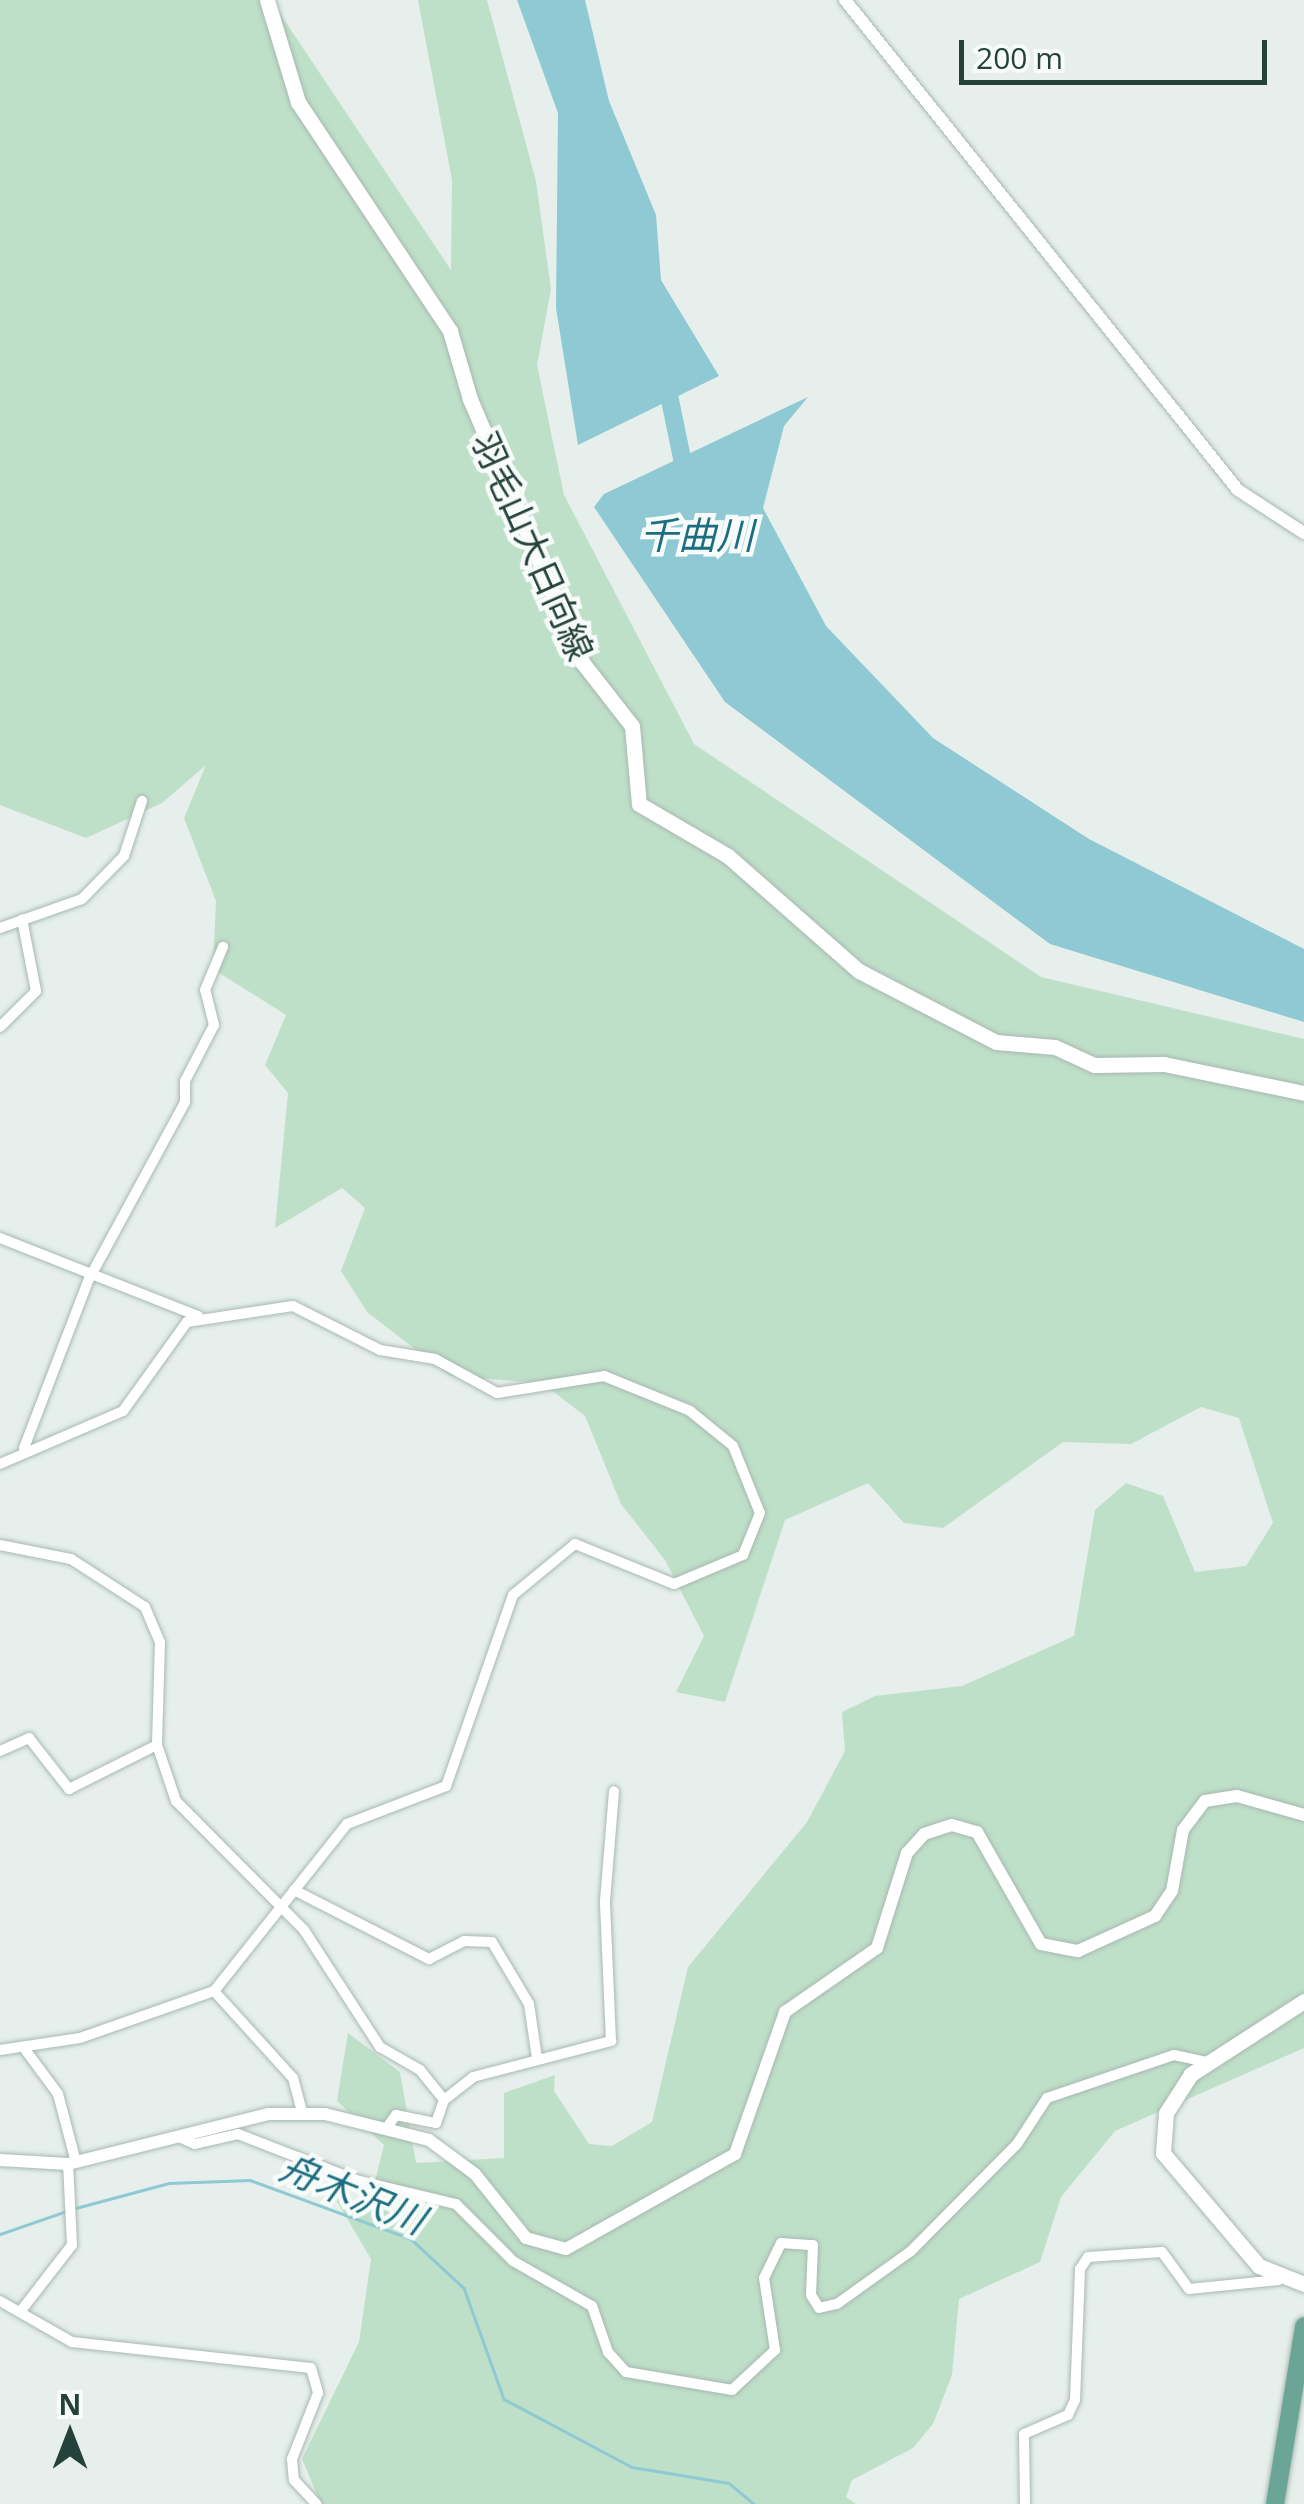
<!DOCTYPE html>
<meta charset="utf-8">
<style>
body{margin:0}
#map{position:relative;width:1304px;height:2504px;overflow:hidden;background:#e6efeb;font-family:"Open Sans","Noto Sans JP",sans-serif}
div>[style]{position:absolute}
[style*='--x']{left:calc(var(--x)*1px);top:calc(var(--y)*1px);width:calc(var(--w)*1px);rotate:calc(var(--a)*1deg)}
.green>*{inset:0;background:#bfe0c8}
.water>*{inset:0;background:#8ec9d4}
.stream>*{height:2.5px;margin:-1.25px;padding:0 1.25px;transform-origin:1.25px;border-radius:1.25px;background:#8ec9d4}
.river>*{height:18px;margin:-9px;padding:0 9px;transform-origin:9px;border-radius:9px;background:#8ec9d4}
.roads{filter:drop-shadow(0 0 2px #a8b8b2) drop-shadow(0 0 2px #a8b8b2)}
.minor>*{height:10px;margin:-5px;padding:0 5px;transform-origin:5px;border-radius:5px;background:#fff}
.tertiary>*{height:12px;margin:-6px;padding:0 6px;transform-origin:6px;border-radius:6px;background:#fff}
.secondary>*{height:15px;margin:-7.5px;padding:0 7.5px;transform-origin:7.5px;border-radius:7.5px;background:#fff}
.primary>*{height:18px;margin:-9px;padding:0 9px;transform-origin:9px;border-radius:9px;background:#6aa596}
span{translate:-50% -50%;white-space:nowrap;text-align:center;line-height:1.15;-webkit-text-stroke:9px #f7fbf9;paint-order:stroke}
.street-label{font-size:35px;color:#24423a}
.water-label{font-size:38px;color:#1c6f80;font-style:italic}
.north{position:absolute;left:20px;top:2384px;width:100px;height:100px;-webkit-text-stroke:8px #f7fbf9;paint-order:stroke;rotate:0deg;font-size:28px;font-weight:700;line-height:40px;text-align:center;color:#24423a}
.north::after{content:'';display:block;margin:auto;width:35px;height:45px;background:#24423a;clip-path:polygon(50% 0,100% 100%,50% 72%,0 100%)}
.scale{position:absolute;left:959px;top:40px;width:308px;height:45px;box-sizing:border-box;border:5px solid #24423a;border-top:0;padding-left:12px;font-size:30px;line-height:35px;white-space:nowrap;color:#24423a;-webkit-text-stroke:8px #f7fbf9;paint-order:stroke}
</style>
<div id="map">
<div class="green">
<i style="clip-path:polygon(0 0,271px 0,451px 270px,452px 180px,418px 0,487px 0,536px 181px,551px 289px,537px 365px,564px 495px,694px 744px,1041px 977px,1304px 1039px,1304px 2048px,1115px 2131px,1061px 2197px,1040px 2262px,959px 2299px,952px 2375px,933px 2424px,913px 2448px,852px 2480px,846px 2497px,856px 2504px,321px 2504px,302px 2459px,359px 2342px,371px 2259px,332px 2193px,368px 2209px,384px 2145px,337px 2101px,348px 2033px,400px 2072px,416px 2163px,504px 2158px,504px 2093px,555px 2075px,554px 2091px,589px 2144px,612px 2146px,652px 2122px,688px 1967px,807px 1822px,845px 1751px,842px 1712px,875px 1696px,962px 1686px,1074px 1636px,1095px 1510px,1126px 1483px,1163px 1496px,1195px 1572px,1246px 1566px,1273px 1523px,1239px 1418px,1201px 1407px,1131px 1444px,1063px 1442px,943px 1528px,904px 1523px,868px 1483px,785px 1520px,725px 1702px,676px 1692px,704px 1636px,665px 1560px,621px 1504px,585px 1416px,542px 1383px,450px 1376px,367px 1312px,341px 1271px,365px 1208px,342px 1188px,275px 1228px,288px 1093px,265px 1065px,286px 1015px,213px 969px,216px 901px,184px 818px,206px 765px,162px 803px,86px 838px,0 805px)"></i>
</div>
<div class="water">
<i style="clip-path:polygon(517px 0,585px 0,609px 101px,656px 215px,661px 280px,719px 376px,578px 445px,556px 308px,558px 113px)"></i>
<i style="clip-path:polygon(808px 397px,784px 426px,763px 508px,826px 626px,933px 738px,1089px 839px,1304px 949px,1304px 1022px,1050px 944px,725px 702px,594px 507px,604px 494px)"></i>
</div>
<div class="stream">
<i style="--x:72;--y:2209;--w:100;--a:-15"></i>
<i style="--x:169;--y:2183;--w:81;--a:-2.1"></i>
<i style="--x:250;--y:2180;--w:171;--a:20.1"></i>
<i style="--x:411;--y:2239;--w:72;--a:42.8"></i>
<i style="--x:464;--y:2288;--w:118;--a:70.2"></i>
<i style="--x:504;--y:2399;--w:145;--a:28"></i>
<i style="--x:632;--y:2467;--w:98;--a:9.4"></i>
<i style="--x:729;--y:2483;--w:33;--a:40"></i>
<i style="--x:0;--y:2234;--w:68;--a:-19"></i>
</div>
<div class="river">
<i style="--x:665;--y:376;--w:103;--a:78.3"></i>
</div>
<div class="roads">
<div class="minor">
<i style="--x:0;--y:928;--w:87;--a:-19.5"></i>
<i style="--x:82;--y:899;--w:60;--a:-45.7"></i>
<i style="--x:124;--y:856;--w:58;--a:-71.9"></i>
<i style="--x:0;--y:1027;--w:51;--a:-45"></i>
<i style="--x:36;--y:991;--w:73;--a:-101"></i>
<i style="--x:0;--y:1238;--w:213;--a:21.5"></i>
<i style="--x:24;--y:1448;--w:181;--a:-69"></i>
<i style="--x:89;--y:1279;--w:201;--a:-61.5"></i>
<i style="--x:185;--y:1102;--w:21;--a:-90"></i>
<i style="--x:185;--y:1081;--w:63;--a:-62.6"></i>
<i style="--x:214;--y:1025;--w:36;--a:-104"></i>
<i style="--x:205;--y:990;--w:47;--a:-67.3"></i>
<i style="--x:0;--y:1464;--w:134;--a:-23.3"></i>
<i style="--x:123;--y:1411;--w:110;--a:-54.3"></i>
<i style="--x:187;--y:1322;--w:107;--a:-8.6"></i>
<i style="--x:293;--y:1306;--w:97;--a:26.8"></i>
<i style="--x:380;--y:1350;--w:56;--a:9.3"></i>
<i style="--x:435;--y:1359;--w:71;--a:28.7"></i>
<i style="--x:497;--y:1393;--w:108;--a:-9"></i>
<i style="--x:604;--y:1376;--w:93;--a:22.1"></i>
<i style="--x:690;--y:1411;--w:55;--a:39.1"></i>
<i style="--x:733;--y:1446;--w:72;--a:68.1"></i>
<i style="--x:760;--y:1513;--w:45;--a:112"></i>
<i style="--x:743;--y:1555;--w:75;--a:157.2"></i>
<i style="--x:674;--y:1584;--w:107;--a:-158"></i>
<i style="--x:575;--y:1544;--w:80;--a:140.6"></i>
<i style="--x:513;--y:1595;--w:202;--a:109.3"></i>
<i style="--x:446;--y:1786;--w:106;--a:159"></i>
<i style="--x:347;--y:1824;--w:213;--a:128.5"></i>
<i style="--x:214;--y:1991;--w:142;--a:160.7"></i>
<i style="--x:80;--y:2038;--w:81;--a:171.5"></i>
<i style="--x:0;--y:1545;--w:72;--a:11.2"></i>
<i style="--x:71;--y:1559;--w:88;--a:33"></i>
<i style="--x:145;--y:1607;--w:38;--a:67"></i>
<i style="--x:160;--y:1642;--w:103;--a:91.7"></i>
<i style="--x:157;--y:1745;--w:59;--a:71.3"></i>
<i style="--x:176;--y:1801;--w:182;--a:45.2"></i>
<i style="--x:304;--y:1930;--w:140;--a:57"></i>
<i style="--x:380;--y:2047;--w:46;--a:29.9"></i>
<i style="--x:420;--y:2070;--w:38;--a:51"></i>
<i style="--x:0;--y:1751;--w:32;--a:-24"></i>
<i style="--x:29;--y:1738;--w:65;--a:51.9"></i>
<i style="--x:69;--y:1789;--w:98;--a:-26.6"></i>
<i style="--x:294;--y:1890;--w:152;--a:27.1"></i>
<i style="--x:429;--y:1959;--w:39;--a:-27"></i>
<i style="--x:464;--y:1941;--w:28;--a:2"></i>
<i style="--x:492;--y:1942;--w:72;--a:59.2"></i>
<i style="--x:529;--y:2004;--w:55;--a:81.6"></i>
<i style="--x:214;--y:1991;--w:118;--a:47.8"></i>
<i style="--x:293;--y:2078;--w:34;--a:75"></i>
<i style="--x:24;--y:2048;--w:57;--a:53.5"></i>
<i style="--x:58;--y:2094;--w:70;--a:75.2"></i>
<i style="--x:388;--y:2126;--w:14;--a:-54"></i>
<i style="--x:396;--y:2115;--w:41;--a:11.3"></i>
<i style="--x:436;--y:2123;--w:24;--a:-71"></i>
<i style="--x:444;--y:2100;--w:37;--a:-38"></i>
<i style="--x:473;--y:2077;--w:143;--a:-14.6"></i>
<i style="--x:611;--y:2041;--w:140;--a:-92.5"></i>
<i style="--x:605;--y:1901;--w:110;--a:-85.3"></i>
<i style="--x:179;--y:2137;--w:17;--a:24"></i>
<i style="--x:195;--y:2144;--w:44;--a:-13.1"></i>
<i style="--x:238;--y:2134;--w:127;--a:21.3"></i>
<i style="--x:356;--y:2180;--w:103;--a:13.5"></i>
<i style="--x:456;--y:2204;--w:81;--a:45"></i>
<i style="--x:513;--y:2261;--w:91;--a:29.7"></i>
<i style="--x:592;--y:2306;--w:49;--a:70.8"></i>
<i style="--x:608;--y:2352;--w:27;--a:48"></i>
<i style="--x:626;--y:2372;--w:108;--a:9.6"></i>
<i style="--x:732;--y:2390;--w:59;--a:-42.9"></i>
<i style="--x:775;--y:2350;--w:73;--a:-98.7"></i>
<i style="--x:764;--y:2278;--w:39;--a:-64"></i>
<i style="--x:781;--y:2243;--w:32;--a:4"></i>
<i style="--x:813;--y:2245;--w:50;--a:92.3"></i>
<i style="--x:811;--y:2295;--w:15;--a:58"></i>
<i style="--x:819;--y:2308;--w:18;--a:-13"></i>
<i style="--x:837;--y:2304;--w:91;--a:-35.6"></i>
<i style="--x:911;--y:2251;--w:151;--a:-45.3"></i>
<i style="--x:1017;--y:2144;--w:55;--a:-56.9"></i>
<i style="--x:1047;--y:2098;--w:134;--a:-18.7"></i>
<i style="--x:1174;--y:2055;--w:34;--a:12"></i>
<i style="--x:0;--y:2301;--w:83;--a:29.7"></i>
<i style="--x:72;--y:2342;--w:240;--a:6.2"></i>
<i style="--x:311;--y:2368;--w:26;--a:74"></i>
<i style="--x:318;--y:2393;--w:71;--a:111.5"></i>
<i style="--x:292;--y:2459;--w:21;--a:85"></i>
<i style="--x:294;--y:2480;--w:33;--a:47"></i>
<i style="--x:20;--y:2312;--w:85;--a:-52.2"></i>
<i style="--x:72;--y:2245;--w:81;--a:-92.8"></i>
<i style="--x:1025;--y:2504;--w:70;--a:-90.8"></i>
<i style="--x:1024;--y:2434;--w:48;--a:-23.4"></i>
<i style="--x:1068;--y:2415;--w:17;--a:-65"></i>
<i style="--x:1075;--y:2400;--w:131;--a:-87.8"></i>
<i style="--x:1080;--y:2269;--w:14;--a:-56"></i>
<i style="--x:1088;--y:2257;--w:74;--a:-3.9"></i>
<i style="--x:1162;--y:2252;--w:46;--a:53.9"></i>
<i style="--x:1189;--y:2289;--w:90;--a:-5.7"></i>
</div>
<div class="tertiary">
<i style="--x:845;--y:0;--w:628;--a:51.27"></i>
<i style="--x:1238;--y:490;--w:79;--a:33.1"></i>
<i style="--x:0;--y:2160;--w:68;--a:3.4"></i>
<i style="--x:68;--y:2164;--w:206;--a:-14"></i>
<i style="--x:268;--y:2114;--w:57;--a:0"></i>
<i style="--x:325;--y:2114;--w:107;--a:14"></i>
<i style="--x:429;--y:2140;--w:57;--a:36.5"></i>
<i style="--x:475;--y:2174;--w:82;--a:51.4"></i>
<i style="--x:526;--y:2238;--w:41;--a:15.4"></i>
<i style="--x:566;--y:2249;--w:194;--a:-29.3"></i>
<i style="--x:735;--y:2154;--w:151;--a:-70.6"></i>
<i style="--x:785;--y:2012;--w:112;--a:-34.8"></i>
<i style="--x:877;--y:1948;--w:100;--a:-72.5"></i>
<i style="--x:907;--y:1853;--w:25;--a:-48"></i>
<i style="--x:924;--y:1834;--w:29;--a:-18"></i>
<i style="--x:952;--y:1825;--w:26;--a:16"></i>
<i style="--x:977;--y:1832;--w:129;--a:60.3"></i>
<i style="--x:1041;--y:1944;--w:38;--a:11"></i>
<i style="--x:1078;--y:1951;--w:85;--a:-24.4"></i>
<i style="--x:1155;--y:1916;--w:30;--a:-56"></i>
<i style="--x:1172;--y:1891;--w:62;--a:-79.8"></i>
<i style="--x:1183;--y:1830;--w:36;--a:-53"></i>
<i style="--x:1205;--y:1801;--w:32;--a:-9"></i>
<i style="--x:1237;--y:1796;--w:70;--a:15.8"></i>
</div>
<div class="secondary">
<i style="--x:267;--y:0;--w:107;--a:73.1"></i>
<i style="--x:298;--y:102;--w:275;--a:56.4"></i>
<i style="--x:450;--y:331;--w:71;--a:73.6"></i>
<i style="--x:470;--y:399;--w:286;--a:66.9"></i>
<i style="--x:582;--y:662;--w:81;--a:52"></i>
<i style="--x:632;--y:726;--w:78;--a:84.9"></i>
<i style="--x:639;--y:804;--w:103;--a:30.3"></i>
<i style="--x:728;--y:856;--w:174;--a:41.3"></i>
<i style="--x:859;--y:971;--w:154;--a:27.4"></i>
<i style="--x:996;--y:1042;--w:59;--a:4.8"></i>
<i style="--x:1055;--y:1047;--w:43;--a:24.8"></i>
<i style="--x:1094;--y:1065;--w:70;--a:-0.8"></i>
<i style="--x:1164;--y:1064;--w:143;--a:11.7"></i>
<i style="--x:1304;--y:2001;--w:135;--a:147.1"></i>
<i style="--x:1191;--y:2074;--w:46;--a:122.7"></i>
<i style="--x:1166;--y:2113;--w:40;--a:94.3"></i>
<i style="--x:1163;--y:2153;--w:148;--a:49.7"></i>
<i style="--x:1259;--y:2266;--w:48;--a:21.8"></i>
</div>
<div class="primary">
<i style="--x:1275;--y:2504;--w:180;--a:-80.7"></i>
</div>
</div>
<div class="street-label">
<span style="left:533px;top:546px;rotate:66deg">羽毛山大日向線</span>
</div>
<div class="water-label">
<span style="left:697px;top:535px">千曲川</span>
<span style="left:353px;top:2193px;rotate:22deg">舟木沢川</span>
</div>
<div class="north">N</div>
<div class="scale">200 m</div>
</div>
